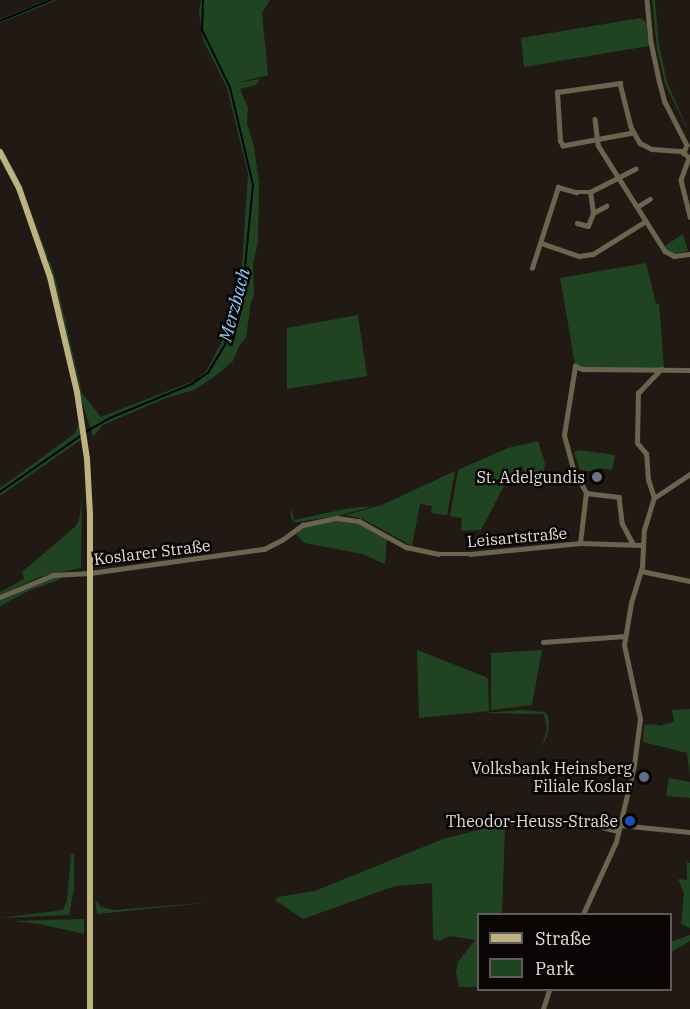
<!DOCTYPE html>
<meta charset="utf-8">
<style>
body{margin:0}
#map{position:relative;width:690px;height:1009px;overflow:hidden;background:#211914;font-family:"IBM Plex Serif",serif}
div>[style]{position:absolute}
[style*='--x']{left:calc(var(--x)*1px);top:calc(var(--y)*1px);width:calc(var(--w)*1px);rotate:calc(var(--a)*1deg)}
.green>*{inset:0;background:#204421}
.stream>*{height:1.5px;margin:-0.75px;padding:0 0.75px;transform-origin:0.75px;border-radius:0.75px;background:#000513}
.minor>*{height:4.5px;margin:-2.25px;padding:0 2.25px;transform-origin:2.25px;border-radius:2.25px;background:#6b654f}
.major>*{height:6px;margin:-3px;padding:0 3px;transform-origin:3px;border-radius:3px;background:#beb282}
.dots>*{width:16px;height:16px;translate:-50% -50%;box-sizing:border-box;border:3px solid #080504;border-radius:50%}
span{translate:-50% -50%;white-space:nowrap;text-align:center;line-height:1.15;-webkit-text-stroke:5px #080504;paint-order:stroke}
.poi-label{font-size:16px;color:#e2dcd8}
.right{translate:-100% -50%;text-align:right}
.street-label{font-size:16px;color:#e2dcd8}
.water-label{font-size:18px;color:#91cbf6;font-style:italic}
.legend{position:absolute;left:477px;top:913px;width:195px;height:78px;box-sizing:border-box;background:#080504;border:2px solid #5f5b59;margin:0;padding:8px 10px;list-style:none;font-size:18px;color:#e2dcd8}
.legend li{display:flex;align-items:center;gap:12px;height:30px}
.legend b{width:30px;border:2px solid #5f5b59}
</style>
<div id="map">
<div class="green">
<i style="clip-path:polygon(47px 0,57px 0,0 23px,0 19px)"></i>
<i style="clip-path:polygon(201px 0,270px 0,262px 13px,268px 75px,236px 83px,260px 79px,256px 85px,240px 89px,248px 108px,247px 123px,254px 146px,259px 183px,258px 242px,253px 264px,254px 296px,251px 301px,246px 338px,240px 344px,233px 361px,214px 377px,194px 390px,166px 398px,103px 425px,93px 437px,78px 389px,47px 262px,50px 261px,55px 277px,82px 393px,101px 417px,196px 380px,207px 370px,224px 337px,242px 265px,248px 174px,227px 88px,203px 40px,199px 13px)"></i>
<i style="clip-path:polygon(652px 0,655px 0,659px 45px,667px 82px,690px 135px,665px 84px,657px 48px)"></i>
<i style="clip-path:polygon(641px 18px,646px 22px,649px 46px,524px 67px,521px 38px)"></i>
<i style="clip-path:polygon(0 145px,18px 178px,48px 257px,46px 258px,16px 177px)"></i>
<i style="clip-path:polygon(683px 234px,688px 251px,674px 254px,667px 251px,665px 246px)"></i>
<i style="clip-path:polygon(646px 263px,656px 304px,659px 303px,664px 368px,583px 368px,575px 364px,560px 278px)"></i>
<i style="clip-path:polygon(358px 315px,367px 376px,287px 389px,287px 328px)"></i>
<i style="clip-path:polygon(79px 424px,81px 440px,0 496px,0 488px,74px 434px)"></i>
<i style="clip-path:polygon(538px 441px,545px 463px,544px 473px,524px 472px,522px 465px,503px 488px,481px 530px,461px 531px,462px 518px,450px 516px,458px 470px,508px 448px)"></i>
<i style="clip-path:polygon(579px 450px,615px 455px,612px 470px,599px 468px,598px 472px,580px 470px,574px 452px)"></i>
<i style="clip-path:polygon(455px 471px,447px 515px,431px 513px,432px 506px,420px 504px,412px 546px,363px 519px,346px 515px,382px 505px)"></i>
<i style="clip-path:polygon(82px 499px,81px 568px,40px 577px,0 595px,0 592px,24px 579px,22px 572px,76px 526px,79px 520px)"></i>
<i style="clip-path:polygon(291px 506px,294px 520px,350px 508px,374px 506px,337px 516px,298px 522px,294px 522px,291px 518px)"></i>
<i style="clip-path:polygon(343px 520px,364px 525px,387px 539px,385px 564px,362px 554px,305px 543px,296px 534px,307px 526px)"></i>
<i style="clip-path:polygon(63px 575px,59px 580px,30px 590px,0 606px,0 598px,45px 579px)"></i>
<i style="clip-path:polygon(417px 650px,486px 677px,488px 679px,489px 711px,419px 718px)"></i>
<i style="clip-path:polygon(542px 650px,532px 705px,491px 710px,491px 653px)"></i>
<i style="clip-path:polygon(690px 709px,690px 776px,687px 753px,643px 742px,644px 725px,657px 724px,658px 726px,674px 722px,672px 710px)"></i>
<i style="clip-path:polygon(521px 710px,544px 712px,547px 714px,549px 721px,548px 733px,542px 748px,547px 728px,544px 714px,483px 713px)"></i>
<i style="clip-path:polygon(669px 778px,690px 782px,690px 798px,666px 796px)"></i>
<i style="clip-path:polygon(502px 824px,505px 829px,502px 914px,478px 914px,478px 987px,459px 987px,456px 972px,458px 962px,475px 940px,450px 936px,440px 941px,433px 939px,432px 883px,395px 886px,303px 919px,275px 900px,278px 897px,315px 891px,443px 839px)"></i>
<i style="clip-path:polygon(74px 853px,74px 889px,69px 915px,0 918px,63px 910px,67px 900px,71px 854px)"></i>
<i style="clip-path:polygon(687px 862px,690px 863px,690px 928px,681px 924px,684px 893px,678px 879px,687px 880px)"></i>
<i style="clip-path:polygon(95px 899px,101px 907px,114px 910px,215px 902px,97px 914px)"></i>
<i style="clip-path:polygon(84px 919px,84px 934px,40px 924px,13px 921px)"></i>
<i style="clip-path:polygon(690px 935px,690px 941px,671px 952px,671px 942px)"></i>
</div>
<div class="stream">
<i style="--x:0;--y:21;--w:55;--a:-22.4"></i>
<i style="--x:86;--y:432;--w:28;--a:-30"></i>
<i style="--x:110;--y:418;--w:89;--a:-22.5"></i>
<i style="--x:192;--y:384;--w:19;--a:-35"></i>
<i style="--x:208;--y:373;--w:33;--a:-59"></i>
<i style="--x:225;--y:345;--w:70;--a:-74.2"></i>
<i style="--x:244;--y:278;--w:93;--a:-84.5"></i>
<i style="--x:253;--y:185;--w:100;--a:-103.3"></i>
<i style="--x:230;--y:88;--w:64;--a:-115.8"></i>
<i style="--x:202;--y:30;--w:30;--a:-88"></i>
<i style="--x:0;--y:492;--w:100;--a:-34.8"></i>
</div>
<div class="minor">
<i style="--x:647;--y:0;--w:42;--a:84.6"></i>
<i style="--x:651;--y:42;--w:39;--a:78"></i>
<i style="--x:659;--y:80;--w:23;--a:75"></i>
<i style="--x:665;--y:102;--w:48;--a:62.9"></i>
<i style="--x:687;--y:145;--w:9;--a:111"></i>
<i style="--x:684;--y:153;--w:8;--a:40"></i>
<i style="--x:595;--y:119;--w:26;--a:83"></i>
<i style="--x:598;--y:145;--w:125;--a:57.7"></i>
<i style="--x:665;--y:251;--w:10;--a:29"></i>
<i style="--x:674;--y:256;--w:16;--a:-7"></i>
<i style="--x:633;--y:133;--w:71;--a:169.5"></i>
<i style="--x:563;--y:146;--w:6;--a:-121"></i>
<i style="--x:560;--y:141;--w:49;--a:-93.5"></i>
<i style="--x:557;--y:92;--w:64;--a:-8.1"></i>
<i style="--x:620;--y:83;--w:45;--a:76"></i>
<i style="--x:631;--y:127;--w:18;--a:61"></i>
<i style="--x:640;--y:143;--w:13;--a:27"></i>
<i style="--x:652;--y:149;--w:32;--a:4"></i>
<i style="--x:689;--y:158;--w:23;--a:110"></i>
<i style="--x:681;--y:180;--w:38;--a:76"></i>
<i style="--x:637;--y:207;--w:15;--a:-32"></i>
<i style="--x:593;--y:213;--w:15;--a:-28"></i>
<i style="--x:577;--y:223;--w:11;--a:15"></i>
<i style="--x:588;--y:226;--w:14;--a:-69"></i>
<i style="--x:593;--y:213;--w:21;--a:-98"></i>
<i style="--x:541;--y:243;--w:40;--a:18.9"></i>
<i style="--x:579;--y:256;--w:14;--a:-8"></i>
<i style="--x:593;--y:254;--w:62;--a:-31.9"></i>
<i style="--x:532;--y:268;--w:85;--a:-72.2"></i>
<i style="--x:558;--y:187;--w:19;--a:16"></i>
<i style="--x:576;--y:192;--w:14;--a:0"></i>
<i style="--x:590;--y:192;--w:51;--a:-27.1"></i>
<i style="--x:586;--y:493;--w:33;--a:7"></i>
<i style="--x:619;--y:497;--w:26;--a:83"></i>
<i style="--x:622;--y:523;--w:24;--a:62"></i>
<i style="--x:654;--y:498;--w:19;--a:-108"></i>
<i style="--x:648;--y:480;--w:26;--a:-94"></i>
<i style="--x:646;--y:454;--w:14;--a:-129"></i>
<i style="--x:637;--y:443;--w:50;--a:-88.9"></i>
<i style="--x:638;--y:393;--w:33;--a:-46"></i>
<i style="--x:580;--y:543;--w:50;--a:-83.2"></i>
<i style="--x:586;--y:493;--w:27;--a:-118"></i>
<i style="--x:573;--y:469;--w:35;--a:-105"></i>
<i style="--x:564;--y:435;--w:70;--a:-80.9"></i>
<i style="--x:575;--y:366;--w:9;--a:21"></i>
<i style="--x:583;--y:369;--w:107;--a:0.5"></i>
<i style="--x:641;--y:571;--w:50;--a:11.5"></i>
<i style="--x:0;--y:597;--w:57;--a:-22.5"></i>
<i style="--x:53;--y:575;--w:37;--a:-3"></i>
<i style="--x:90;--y:573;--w:176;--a:-7.9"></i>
<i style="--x:264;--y:549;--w:20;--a:-27"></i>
<i style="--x:282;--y:540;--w:26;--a:-36"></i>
<i style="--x:303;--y:525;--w:35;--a:-12"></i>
<i style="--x:337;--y:518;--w:22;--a:8"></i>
<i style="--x:359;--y:521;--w:54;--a:29"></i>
<i style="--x:406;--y:547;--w:33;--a:12"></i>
<i style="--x:438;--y:554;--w:32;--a:0"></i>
<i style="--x:470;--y:554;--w:111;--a:-5.7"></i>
<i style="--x:580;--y:543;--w:62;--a:1.8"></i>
<i style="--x:543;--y:642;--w:82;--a:-4.2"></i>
<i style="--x:508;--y:822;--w:69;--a:-0.8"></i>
<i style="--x:577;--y:821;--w:42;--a:13.7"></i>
<i style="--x:620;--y:825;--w:70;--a:5.7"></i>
<i style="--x:583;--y:914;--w:79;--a:-65.4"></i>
<i style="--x:616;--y:842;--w:79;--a:-76.8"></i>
<i style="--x:634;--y:765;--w:46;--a:-82.6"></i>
<i style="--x:640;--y:719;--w:76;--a:-102.2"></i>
<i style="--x:624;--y:645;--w:43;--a:-80.5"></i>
<i style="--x:631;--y:603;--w:39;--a:-73"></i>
<i style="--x:642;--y:566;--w:36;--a:-87"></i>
<i style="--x:644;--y:530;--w:34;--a:-73"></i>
<i style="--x:654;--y:498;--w:43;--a:-33.7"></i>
<i style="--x:543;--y:1009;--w:20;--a:-72"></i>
</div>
<div class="major">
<i style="--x:0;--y:152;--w:41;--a:62.2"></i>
<i style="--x:19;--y:188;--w:94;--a:70.8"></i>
<i style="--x:50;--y:277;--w:118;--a:76.8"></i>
<i style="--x:77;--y:392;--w:68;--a:81.5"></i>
<i style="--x:87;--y:459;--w:56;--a:86.9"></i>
<i style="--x:90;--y:515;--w:494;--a:90"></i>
</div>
<div class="dots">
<i style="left:597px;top:477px;background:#6b7280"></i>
<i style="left:644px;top:777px;background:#5c6f8a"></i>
<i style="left:630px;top:821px;background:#1a4fb4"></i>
</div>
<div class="poi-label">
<span class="right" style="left:585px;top:477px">St. Adelgundis</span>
<span class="right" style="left:632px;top:777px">Volksbank Heinsberg<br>Filiale Koslar</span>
<span class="right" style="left:618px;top:821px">Theodor-Heuss-Straße</span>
</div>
<div class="street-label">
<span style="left:517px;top:537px;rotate:-5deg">Leisartstraße</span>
<span style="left:152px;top:552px;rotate:-7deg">Koslarer Straße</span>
</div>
<div class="water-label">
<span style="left:235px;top:305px;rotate:-75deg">Merzbach</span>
</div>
<ul class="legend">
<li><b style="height:8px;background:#beb282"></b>Straße</li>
<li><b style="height:16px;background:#204421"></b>Park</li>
</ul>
</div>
